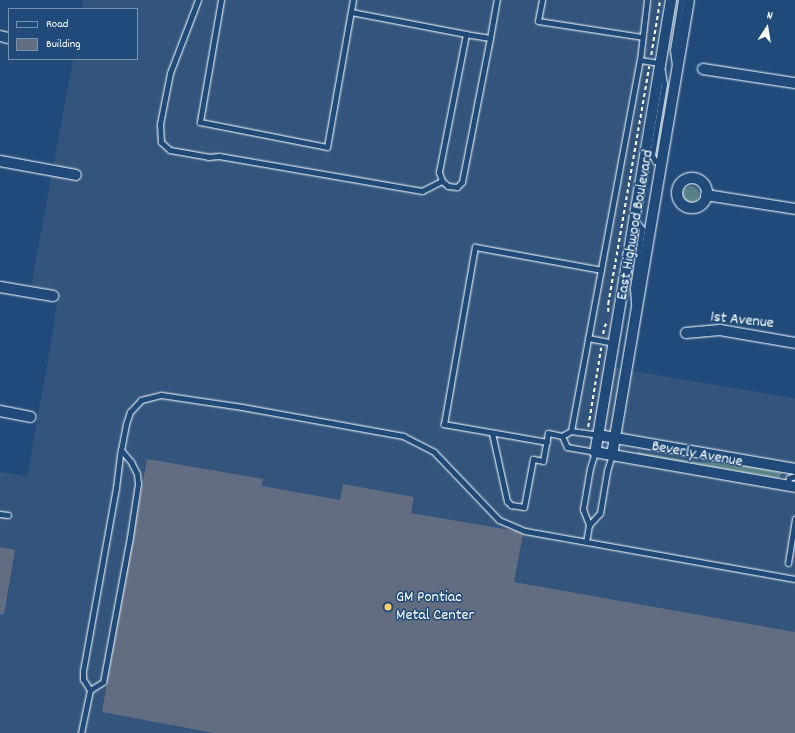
<!DOCTYPE html>
<style>
body{margin:0}
#map{position:relative;width:795px;height:733px;overflow:hidden;background:#1f4a7a;font-family:Dekko,sans-serif}
div>[style]{position:absolute}
[style*='--x']{left:calc(var(--x)*1px);top:calc(var(--y)*1px);width:calc(var(--w)*1px);rotate:calc(var(--a)*1deg)}
.built>*{inset:0;background:#33547c}
.green>*{inset:0;background:#588087}
.round{border-radius:50%}
.building>*{inset:0;background:#626d81}
.path>*{height:1.5px;margin-top:-0.75px;transform-origin:0;background:repeating-linear-gradient(90deg,#fff 0 4px,transparent 0 7px)}
.roads{filter:drop-shadow(0 0 1px #fff) drop-shadow(0 0 1px #fff)}
.lane>*{height:5px;margin:-2.5px;padding:0 2.5px;transform-origin:2.5px;border-radius:2.5px;background:#1f4a7a}
.street>*{height:10px;margin:-5px;padding:0 5px;transform-origin:5px;border-radius:5px;background:#1f4a7a}
.street>.ring{margin:-5px;padding:0;box-sizing:content-box;background:none;border:10px solid #1f4a7a;border-radius:50%}
.dots>*{width:11px;height:11px;translate:-50% -50%;box-sizing:border-box;border:2px solid #1f4a7a;border-radius:50%}
span{translate:-50% -50%;white-space:nowrap;text-align:center;line-height:1.15;-webkit-text-stroke:3px #1f4a7a;paint-order:stroke}
.street-label{font-size:16px;color:#fff}
.poi-label{font-size:16px;color:#fff}
.left{translate:0 -50%;text-align:left}
.legend{position:absolute;left:8px;top:8px;width:130px;height:52px;box-sizing:border-box;background:#1f4a7a;border:1px solid #7992af;margin:0;padding:5px 7px;list-style:none;font-size:12px;color:#fff}
.legend li{display:flex;align-items:center;gap:8px;height:20px}
.legend b{width:20px;border:1px solid #7992af}
.north{position:absolute;left:747px;top:8px;width:40px;height:40px;-webkit-text-stroke:3px #1f4a7a;paint-order:stroke;rotate:12deg;font-size:11px;font-weight:700;line-height:16px;text-align:center;color:#fff}
.north::after{content:'';display:block;margin:auto;width:14px;height:18px;background:#fff;clip-path:polygon(50% 0,100% 100%,50% 72%,0 100%)}
</style>
<div id="map">
<div class="built">
<i style="clip-path:polygon(83px 0,663px 0,629px 216px,619px 258px,617px 284px,604px 366px,795px 398px,795px 733px,0 733px,0 472px,27px 476px,49px 354px,59px 291px,31px 286px,73px 59px,137px 59px,137px 9px,81px 9px)"></i>
</div>
<div class="green">
<i class="round" style="left:683px;top:186px;width:16px;height:16px"></i>
<i style="clip-path:polygon(638px 452px,699px 462px,730px 463px,782px 473px,779px 478px,637px 454px)"></i>
</div>
<div class="building">
<i style="clip-path:polygon(147px 459px,263px 479px,262px 486px,340px 500px,343px 484px,414px 497px,411px 513px,516px 531px,523px 534px,514px 582px,795px 632px,795px 733px,214px 733px,102px 712px)"></i>
<i style="clip-path:polygon(0 547px,15px 550px,4px 614px,0 614px)"></i>
</div>
<div class="path">
<i style="--x:651;--y:55;--w:56;--a:-80.7"></i>
<i style="--x:608;--y:312;--w:8;--a:-90"></i>
<i style="--x:608;--y:304;--w:241;--a:-80.2"></i>
<i style="--x:603;--y:334;--w:7;--a:-82"></i>
<i style="--x:604;--y:327;--w:5;--a:-53"></i>
<i style="--x:588;--y:427;--w:80;--a:-80.7"></i>
</div>
<div class="roads">
<div class="lane">
<i style="--x:198;--y:0;--w:78;--a:111"></i>
<i style="--x:170;--y:73;--w:52;--a:101.1"></i>
<i style="--x:160;--y:124;--w:18;--a:87"></i>
<i style="--x:161;--y:142;--w:12;--a:42"></i>
<i style="--x:170;--y:150;--w:39;--a:10"></i>
<i style="--x:208;--y:157;--w:11;--a:-5"></i>
<i style="--x:219;--y:156;--w:206;--a:9.8"></i>
<i style="--x:422;--y:191;--w:22;--a:-27"></i>
<i style="--x:221;--y:0;--w:124;--a:99.8"></i>
<i style="--x:200;--y:122;--w:129;--a:11.1"></i>
<i style="--x:327;--y:147;--w:149;--a:-80"></i>
<i style="--x:542;--y:0;--w:21;--a:101"></i>
<i style="--x:538;--y:21;--w:105;--a:8.7"></i>
<i style="--x:351;--y:12;--w:117;--a:10.8"></i>
<i style="--x:490;--y:38;--w:24;--a:-171"></i>
<i style="--x:466;--y:34;--w:141;--a:101.1"></i>
<i style="--x:439;--y:172;--w:9;--a:72"></i>
<i style="--x:442;--y:181;--w:8;--a:40"></i>
<i style="--x:448;--y:186;--w:9;--a:6"></i>
<i style="--x:457;--y:187;--w:7;--a:-45"></i>
<i style="--x:462;--y:182;--w:147;--a:-79"></i>
<i style="--x:490;--y:38;--w:39;--a:-80"></i>
<i style="--x:640;--y:60;--w:20;--a:9"></i>
<i style="--x:675;--y:66;--w:16;--a:-97"></i>
<i style="--x:673;--y:50;--w:51;--a:-80.9"></i>
<i style="--x:661;--y:163;--w:6;--a:-162"></i>
<i style="--x:655;--y:161;--w:7;--a:-117"></i>
<i style="--x:652;--y:155;--w:72;--a:-80.4"></i>
<i style="--x:664;--y:84;--w:13;--a:-99"></i>
<i style="--x:633;--y:224;--w:5;--a:0"></i>
<i style="--x:638;--y:224;--w:6;--a:51"></i>
<i style="--x:642;--y:229;--w:60;--a:98.7"></i>
<i style="--x:633;--y:288;--w:15;--a:86"></i>
<i style="--x:588;--y:338;--w:25;--a:11"></i>
<i style="--x:571;--y:431;--w:377;--a:-79.5"></i>
<i style="--x:640;--y:60;--w:60;--a:-83.3"></i>
<i style="--x:492;--y:433;--w:70;--a:77.6"></i>
<i style="--x:507;--y:501;--w:6;--a:45"></i>
<i style="--x:511;--y:505;--w:13;--a:9"></i>
<i style="--x:524;--y:507;--w:49;--a:-79.4"></i>
<i style="--x:533;--y:459;--w:10;--a:11"></i>
<i style="--x:543;--y:461;--w:28;--a:-80"></i>
<i style="--x:548;--y:433;--w:14;--a:12"></i>
<i style="--x:562;--y:436;--w:10;--a:-29"></i>
<i style="--x:571;--y:431;--w:27;--a:8"></i>
<i style="--x:562;--y:436;--w:12;--a:66"></i>
<i style="--x:567;--y:447;--w:28;--a:10"></i>
<i style="--x:595;--y:452;--w:17;--a:107"></i>
<i style="--x:590;--y:468;--w:42;--a:99.7"></i>
<i style="--x:583;--y:509;--w:17;--a:69"></i>
<i style="--x:547;--y:442;--w:105;--a:-170.1"></i>
<i style="--x:444;--y:424;--w:180;--a:-80.1"></i>
<i style="--x:475;--y:247;--w:128;--a:10.3"></i>
<i style="--x:121;--y:450;--w:16;--a:50"></i>
<i style="--x:131;--y:462;--w:13;--a:63"></i>
<i style="--x:137;--y:474;--w:10;--a:84"></i>
<i style="--x:138;--y:484;--w:54;--a:98.6"></i>
<i style="--x:130;--y:537;--w:147;--a:100.5"></i>
<i style="--x:103;--y:682;--w:15;--a:148"></i>
<i style="--x:90;--y:690;--w:13;--a:-122"></i>
<i style="--x:83;--y:679;--w:8;--a:-90"></i>
<i style="--x:83;--y:671;--w:186;--a:-79.8"></i>
<i style="--x:116;--y:488;--w:38;--a:-83"></i>
<i style="--x:121;--y:450;--w:26;--a:-79"></i>
<i style="--x:126;--y:424;--w:13;--a:-72"></i>
<i style="--x:130;--y:412;--w:16;--a:-47"></i>
<i style="--x:141;--y:400;--w:21;--a:-14"></i>
<i style="--x:161;--y:395;--w:82;--a:8.4"></i>
<i style="--x:242;--y:407;--w:164;--a:10.2"></i>
<i style="--x:403;--y:436;--w:35;--a:27"></i>
<i style="--x:434;--y:452;--w:94;--a:46.3"></i>
<i style="--x:499;--y:520;--w:28;--a:23"></i>
<i style="--x:525;--y:531;--w:274;--a:10.1"></i>
<i style="--x:787;--y:485;--w:7;--a:-74"></i>
<i style="--x:789;--y:478;--w:6;--a:-18"></i>
<i style="--x:0;--y:514;--w:8;--a:7"></i>
<i style="--x:586;--y:542;--w:17;--a:-80"></i>
<i style="--x:589;--y:525;--w:16;--a:-47"></i>
<i style="--x:600;--y:513;--w:43;--a:-80.5"></i>
<i style="--x:607;--y:471;--w:17;--a:-73"></i>
<i style="--x:788;--y:563;--w:45;--a:-81"></i>
<i style="--x:81;--y:733;--w:44;--a:-78.2"></i>
</div>
<div class="street">
<i style="--x:671;--y:0;--w:458;--a:99.5"></i>
<i style="--x:595;--y:452;--w:203;--a:9.9"></i>
<i style="--x:0;--y:36;--w:9;--a:13"></i>
<i style="--x:703;--y:69;--w:93;--a:8.7"></i>
<i style="--x:0;--y:161;--w:77;--a:10.4"></i>
<i class="ring" style="left:677px;top:178px;width:20px;height:20px"></i>
<i style="--x:706;--y:195;--w:90;--a:8.9"></i>
<i style="--x:0;--y:287;--w:54;--a:9.6"></i>
<i style="--x:686;--y:333;--w:34;--a:-5"></i>
<i style="--x:720;--y:330;--w:76;--a:9.8"></i>
<i style="--x:0;--y:411;--w:31;--a:11"></i>
<i style="--x:598;--y:435;--w:200;--a:9.8"></i>
<i style="--x:612;--y:455;--w:461;--a:-80.4"></i>
</div>
</div>
<div class="dots">
<i style="left:388px;top:607px;background:#ffd166"></i>
</div>
<div class="street-label">
<span style="left:636px;top:225px;rotate:-80deg">East Highwood Boulevard</span>
<span style="left:742px;top:321px;rotate:6deg">1st Avenue</span>
<span style="left:697px;top:455px;rotate:10deg">Beverly Avenue</span>
</div>
<div class="poi-label">
<span class="left" style="left:396px;top:607px">GM Pontiac<br>Metal Center</span>
</div>
<ul class="legend">
<li><b style="height:5px;background:#1f4a7a"></b>Road</li>
<li><b style="height:11px;background:#626d81"></b>Building</li>
</ul>
<div class="north">N</div>
</div>
